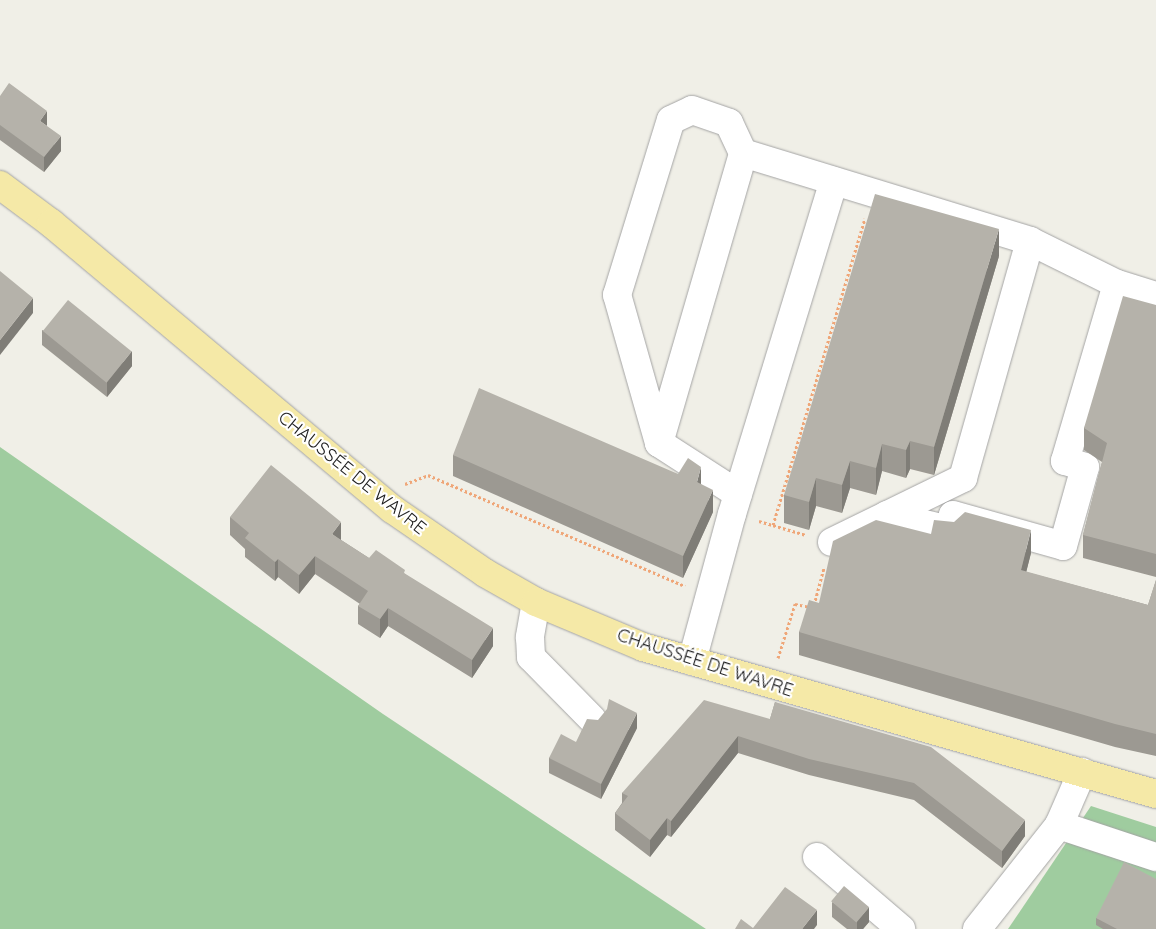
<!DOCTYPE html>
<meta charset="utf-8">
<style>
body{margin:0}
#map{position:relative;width:1156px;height:929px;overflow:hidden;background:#f0efe7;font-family:Quicksand,sans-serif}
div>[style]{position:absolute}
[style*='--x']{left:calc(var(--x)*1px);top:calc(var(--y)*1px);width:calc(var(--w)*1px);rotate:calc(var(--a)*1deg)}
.forest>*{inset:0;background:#9fcc9f}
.path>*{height:3px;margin-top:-1.5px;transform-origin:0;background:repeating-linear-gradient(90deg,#efa678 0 2.5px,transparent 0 5px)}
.roads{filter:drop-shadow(0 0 1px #a4a4a4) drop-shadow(0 0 1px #a4a4a4)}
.minor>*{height:28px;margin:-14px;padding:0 14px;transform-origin:14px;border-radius:14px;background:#fff}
.major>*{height:28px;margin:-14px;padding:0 14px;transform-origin:14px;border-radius:14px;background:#f5e9a7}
.wall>*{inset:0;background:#9c9992}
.shaded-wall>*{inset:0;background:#7f7d77}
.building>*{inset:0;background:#b5b2aa;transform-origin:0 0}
span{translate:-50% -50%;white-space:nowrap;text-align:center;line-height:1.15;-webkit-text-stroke:4.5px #fff;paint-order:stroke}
.street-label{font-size:18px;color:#202020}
</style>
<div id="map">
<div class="forest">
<i style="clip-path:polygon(0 447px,383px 714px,706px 929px,0 929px)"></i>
<i style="clip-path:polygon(1091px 806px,1156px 827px,1156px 929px,1008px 929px)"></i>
</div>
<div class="path">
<i style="--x:405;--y:484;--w:25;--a:-21"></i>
<i style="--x:428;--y:475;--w:280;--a:23.4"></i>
<i style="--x:759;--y:521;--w:49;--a:16.6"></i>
<i style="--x:773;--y:525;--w:320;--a:-73.3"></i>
<i style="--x:814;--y:605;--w:38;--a:-75"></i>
<i style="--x:778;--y:658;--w:57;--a:-72.5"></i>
<i style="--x:795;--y:604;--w:15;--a:11"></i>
</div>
<div class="roads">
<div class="minor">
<i style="--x:659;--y:443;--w:154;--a:-105.8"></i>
<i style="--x:617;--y:295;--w:183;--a:-72.9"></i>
<i style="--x:671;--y:120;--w:23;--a:-25"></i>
<i style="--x:692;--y:110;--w:39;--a:19"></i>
<i style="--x:729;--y:123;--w:33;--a:65"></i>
<i style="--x:738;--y:494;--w:94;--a:-147.2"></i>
<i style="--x:659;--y:443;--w:302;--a:-73.8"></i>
<i style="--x:743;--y:153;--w:300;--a:17"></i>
<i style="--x:1030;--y:241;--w:97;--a:26.3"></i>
<i style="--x:1117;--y:284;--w:41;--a:17.1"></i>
<i style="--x:887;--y:515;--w:65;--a:13.4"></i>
<i style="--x:950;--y:530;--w:15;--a:-79"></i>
<i style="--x:953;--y:515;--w:114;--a:15.7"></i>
<i style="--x:1063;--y:546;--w:82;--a:-74.4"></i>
<i style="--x:1085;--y:467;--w:21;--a:-163"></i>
<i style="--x:1065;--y:461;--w:184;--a:-73.6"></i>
<i style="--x:832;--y:542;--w:146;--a:-26"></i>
<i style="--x:963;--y:478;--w:246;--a:-74.2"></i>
<i style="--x:536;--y:602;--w:36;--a:100"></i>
<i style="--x:530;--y:637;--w:20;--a:87"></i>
<i style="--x:531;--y:657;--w:87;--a:45.5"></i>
<i style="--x:692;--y:661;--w:152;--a:-74.8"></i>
<i style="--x:732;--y:514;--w:348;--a:-73"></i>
<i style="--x:1059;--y:825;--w:102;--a:18.3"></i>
<i style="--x:817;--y:857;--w:111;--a:40.6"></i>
<i style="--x:977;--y:929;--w:132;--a:-51.7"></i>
<i style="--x:1059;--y:825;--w:58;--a:-66.5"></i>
</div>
<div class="major">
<i style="--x:0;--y:185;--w:64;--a:36.7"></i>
<i style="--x:51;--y:223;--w:445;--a:40"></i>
<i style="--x:392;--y:509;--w:113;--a:34.5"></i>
<i style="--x:485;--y:573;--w:59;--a:29.6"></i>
<i style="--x:536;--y:602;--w:116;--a:22.8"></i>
<i style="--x:643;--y:647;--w:534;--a:15.99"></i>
</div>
</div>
<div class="wall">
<i style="clip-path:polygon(0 96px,61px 151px,44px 172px,0 140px)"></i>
<i style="clip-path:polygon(999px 256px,934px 475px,910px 469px,906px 478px,882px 471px,876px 495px,850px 488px,842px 513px,816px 506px,809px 530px,784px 523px,784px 495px)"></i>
<i style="clip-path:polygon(1156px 305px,1156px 577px,1083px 558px,1083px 535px,1102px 462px,1084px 450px,1084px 428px)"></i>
<i style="clip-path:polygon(42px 330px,132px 366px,107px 397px,42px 345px)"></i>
<i style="clip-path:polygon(453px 455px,678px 474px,701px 484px,713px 512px,683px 578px,453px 476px)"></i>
<i style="clip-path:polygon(230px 517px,341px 540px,369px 558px,405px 574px,493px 646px,472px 678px,388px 626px,380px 638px,358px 624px,358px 606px,360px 604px,315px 574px,299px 594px,278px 577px,275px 581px,245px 557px,245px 549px,230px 535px)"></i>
<i style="clip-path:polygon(931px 534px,1031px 553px,1026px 572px,1148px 605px,1156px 580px,1156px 756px,1115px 747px,799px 655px,799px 632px,819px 603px)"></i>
<i style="clip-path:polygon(775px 702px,1025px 836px,1002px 868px,914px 800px,809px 775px,738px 753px,671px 837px,667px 835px,650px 857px,615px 830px,615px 813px,622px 803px,622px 793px,770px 719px)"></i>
<i style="clip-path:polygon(637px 728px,601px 799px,549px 773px,549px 758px,576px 742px)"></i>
<i style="clip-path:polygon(832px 902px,869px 922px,863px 929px,847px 929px,832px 917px)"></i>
<i style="clip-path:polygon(1096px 918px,1156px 929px,1103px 929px,1096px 925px)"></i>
</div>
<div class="shaded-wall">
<i style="clip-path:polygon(47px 111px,47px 126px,40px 121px)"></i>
<i style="clip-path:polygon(61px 136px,61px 151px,44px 172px,44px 157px)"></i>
<i style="clip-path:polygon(999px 229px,999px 256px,934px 475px,934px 447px)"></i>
<i style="clip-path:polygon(33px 298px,33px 313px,0 355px,0 340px)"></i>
<i style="clip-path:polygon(132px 351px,132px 366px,107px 397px,107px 382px)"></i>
<i style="clip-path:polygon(910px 441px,910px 469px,906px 478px,906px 450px)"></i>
<i style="clip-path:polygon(882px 444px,882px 471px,876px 495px,876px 468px)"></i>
<i style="clip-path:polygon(850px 461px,850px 488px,842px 513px,842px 485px)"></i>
<i style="clip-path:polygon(701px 467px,701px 489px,697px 482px)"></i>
<i style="clip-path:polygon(816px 478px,816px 506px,809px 530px,809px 502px)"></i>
<i style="clip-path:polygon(713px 490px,713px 512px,683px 578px,683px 556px)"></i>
<i style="clip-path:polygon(341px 522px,341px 541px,332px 534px)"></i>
<i style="clip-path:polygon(1031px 530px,1031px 553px,1021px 593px,1021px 570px)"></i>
<i style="clip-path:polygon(315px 556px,315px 574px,299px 594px,299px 575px)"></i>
<i style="clip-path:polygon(278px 559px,278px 577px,275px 581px,275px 562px)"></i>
<i style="clip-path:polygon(388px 608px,388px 626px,380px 638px,380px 619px)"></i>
<i style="clip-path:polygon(493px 628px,493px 646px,472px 678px,472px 660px)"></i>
<i style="clip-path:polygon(637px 713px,637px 728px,601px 799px,601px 784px)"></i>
<i style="clip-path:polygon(738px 736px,738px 753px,671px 837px,671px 821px)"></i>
<i style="clip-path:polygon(667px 818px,667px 835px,650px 857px,650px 840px)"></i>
<i style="clip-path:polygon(1025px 820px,1025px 836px,1002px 868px,1002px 851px)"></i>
<i style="clip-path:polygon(869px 907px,869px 922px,863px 929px,857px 929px,857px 921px)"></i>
<i style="clip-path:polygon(817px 910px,817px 925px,814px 929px,802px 929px)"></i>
</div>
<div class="building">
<i style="clip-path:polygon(9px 83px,47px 111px,40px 121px,61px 136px,44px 157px,0 125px,0 96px)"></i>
<i style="clip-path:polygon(875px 194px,999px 229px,934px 447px,910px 441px,906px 450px,882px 444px,876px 468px,850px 461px,842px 485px,816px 478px,809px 502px,784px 495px)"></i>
<i style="clip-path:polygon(0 271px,33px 298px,0 340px)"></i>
<i style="clip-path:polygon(1123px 296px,1156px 305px,1156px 554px,1083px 535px,1107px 443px,1084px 428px)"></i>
<i style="left:68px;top:300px;width:82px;height:40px;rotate:39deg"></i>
<i style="clip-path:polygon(479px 388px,678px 474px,688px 458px,701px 467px,697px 482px,713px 490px,683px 556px,453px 455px)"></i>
<i style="clip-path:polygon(271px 465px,341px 522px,332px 534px,369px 558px,376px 550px,405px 570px,404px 573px,493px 628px,472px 660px,388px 608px,380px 619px,358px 606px,368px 591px,315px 556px,299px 575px,278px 559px,275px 562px,245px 538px,249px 533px,230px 517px)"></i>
<i style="clip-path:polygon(965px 512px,1031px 530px,1021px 570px,1148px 605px,1156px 580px,1156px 734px,1115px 724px,799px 632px,809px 600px,819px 603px,833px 541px,876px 520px,931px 534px,934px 520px,954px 522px)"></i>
<i style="clip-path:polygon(609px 699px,637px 713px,601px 784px,549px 758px,561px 734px,576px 742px,587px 719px,598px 720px,607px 709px)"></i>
<i style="clip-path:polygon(704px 700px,770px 719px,775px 702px,931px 747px,1025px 820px,1002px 851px,914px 783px,809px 759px,738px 736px,671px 821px,667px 818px,650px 840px,615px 813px,628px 796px,622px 793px)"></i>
<i style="clip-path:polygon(1124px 862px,1156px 879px,1156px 929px,1117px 929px,1096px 918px)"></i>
<i style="left:844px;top:886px;width:33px;height:20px;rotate:40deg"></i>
<i style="clip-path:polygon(785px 887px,817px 910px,802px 929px,735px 929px,741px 919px,753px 928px)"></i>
</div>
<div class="street-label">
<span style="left:352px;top:473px;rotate:39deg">CHAUSSÉE DE WAVRE</span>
<span style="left:705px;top:663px;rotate:18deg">CHAUSSÉE DE WAVRE</span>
</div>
</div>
